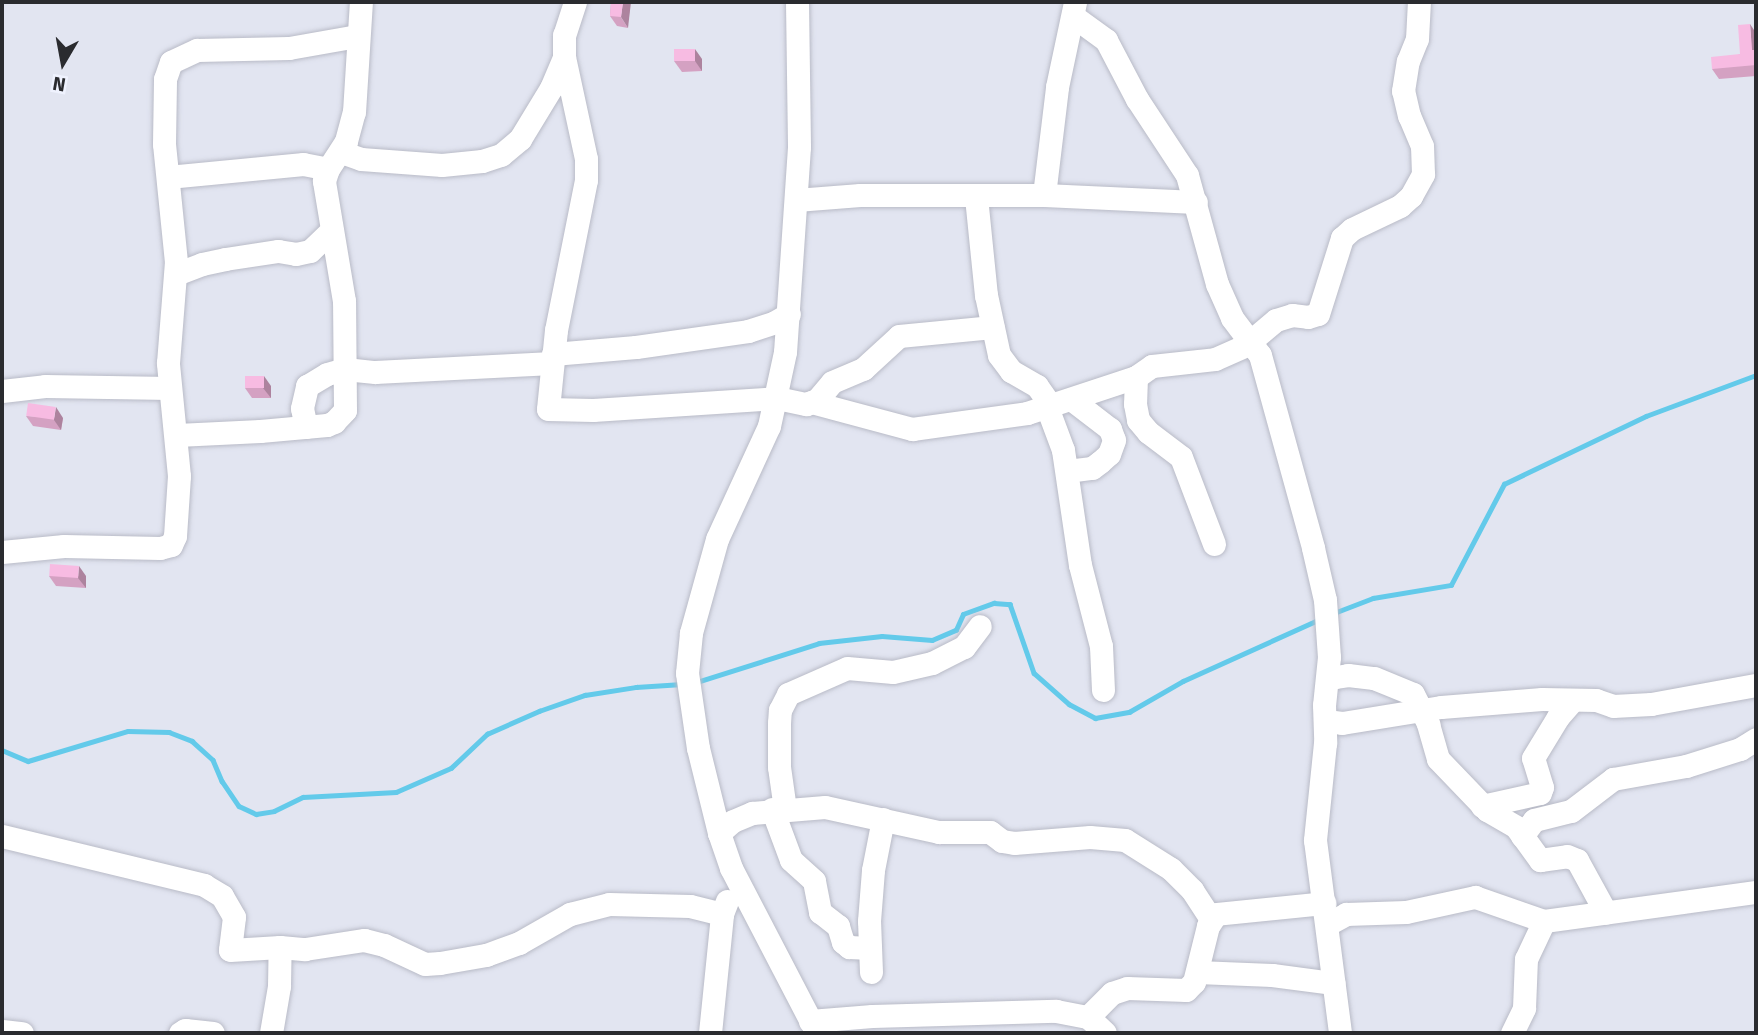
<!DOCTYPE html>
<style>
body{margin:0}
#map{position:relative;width:1758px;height:1035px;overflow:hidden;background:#e2e5f1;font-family:"Fira Sans",sans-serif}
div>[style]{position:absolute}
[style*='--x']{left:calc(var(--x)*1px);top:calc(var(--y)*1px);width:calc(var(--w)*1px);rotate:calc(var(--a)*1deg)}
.stream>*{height:4.5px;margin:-2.25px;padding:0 2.25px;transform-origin:2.25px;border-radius:2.25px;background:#63caea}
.roads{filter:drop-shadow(0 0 2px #b9bbc7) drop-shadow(0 0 2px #b9bbc7)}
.minor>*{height:23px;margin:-11.5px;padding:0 11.5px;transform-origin:11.5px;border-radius:11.5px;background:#fff}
.wall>*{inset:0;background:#d4a1c2}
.shaded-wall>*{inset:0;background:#ad839e}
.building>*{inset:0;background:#f7bbe2;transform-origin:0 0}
span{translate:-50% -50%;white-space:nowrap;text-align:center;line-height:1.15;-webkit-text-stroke:7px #eff2fe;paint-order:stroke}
.frame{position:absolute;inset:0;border:4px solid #2a2b2f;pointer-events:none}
.north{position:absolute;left:28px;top:28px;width:70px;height:70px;-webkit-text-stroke:5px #eff2fe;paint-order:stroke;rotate:190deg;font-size:19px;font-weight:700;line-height:28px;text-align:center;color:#2a2b2f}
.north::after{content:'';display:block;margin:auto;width:24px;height:32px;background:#2a2b2f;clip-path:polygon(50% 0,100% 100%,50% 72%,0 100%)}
</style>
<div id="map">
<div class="stream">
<i style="--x:1334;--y:613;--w:42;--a:-21"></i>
<i style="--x:1373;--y:598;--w:79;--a:-9.5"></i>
<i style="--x:1451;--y:585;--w:114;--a:-62.3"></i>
<i style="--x:1504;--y:484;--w:157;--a:-25.6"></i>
<i style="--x:1646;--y:416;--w:117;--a:-20.4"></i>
<i style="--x:694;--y:683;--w:131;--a:-17.7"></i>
<i style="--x:819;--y:643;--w:63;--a:-6.3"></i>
<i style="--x:882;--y:636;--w:50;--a:4.6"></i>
<i style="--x:932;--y:640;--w:26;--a:-23"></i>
<i style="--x:956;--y:630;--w:17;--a:-66"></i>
<i style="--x:963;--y:614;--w:33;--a:-20"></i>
<i style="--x:994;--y:603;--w:16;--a:4"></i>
<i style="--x:1010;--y:604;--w:73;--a:70.8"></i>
<i style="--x:1034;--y:673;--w:47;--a:41.5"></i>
<i style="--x:1069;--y:704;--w:30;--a:28"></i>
<i style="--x:1095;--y:718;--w:35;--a:-10"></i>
<i style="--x:1129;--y:712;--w:62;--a:-29.9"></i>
<i style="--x:1183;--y:681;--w:150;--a:-24.3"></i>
<i style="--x:2;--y:750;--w:28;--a:23"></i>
<i style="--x:28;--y:761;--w:104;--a:-16.7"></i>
<i style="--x:128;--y:731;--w:41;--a:1.4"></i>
<i style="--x:169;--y:732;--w:25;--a:21"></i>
<i style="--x:192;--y:741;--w:28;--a:42"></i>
<i style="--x:213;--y:760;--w:23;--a:67"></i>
<i style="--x:222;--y:781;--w:30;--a:56"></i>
<i style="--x:239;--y:806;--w:19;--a:25"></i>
<i style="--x:256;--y:814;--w:18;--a:-9"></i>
<i style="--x:274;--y:811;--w:32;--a:-26"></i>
<i style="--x:303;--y:797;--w:93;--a:-3.1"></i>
<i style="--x:396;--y:792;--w:60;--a:-23.6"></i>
<i style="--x:451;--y:768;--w:50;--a:-43.4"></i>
<i style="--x:487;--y:734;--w:57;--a:-23.9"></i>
<i style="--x:539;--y:711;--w:49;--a:-19.2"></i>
<i style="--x:585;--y:695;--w:52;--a:-8.9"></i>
<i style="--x:636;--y:687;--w:46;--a:-3.7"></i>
</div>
<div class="roads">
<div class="minor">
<i style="--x:575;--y:2;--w:35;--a:108"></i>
<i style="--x:564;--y:35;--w:22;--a:90"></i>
<i style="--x:564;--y:57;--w:104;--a:77.8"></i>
<i style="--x:586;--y:159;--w:21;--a:90"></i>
<i style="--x:586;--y:180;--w:153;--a:101.3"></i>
<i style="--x:556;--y:330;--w:79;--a:95.8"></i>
<i style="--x:548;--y:409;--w:45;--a:1.3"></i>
<i style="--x:593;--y:410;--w:184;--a:-3.7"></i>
<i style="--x:777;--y:398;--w:30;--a:12"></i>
<i style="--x:806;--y:404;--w:12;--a:-20"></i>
<i style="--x:817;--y:400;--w:23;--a:-50"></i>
<i style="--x:832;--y:382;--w:34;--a:-23"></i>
<i style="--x:863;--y:369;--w:49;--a:-42.5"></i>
<i style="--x:899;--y:336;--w:94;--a:-5.5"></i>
<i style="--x:797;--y:2;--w:145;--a:89.2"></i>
<i style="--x:799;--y:147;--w:205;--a:93.9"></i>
<i style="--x:785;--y:352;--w:76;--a:102.2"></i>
<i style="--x:769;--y:426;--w:124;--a:114.7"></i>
<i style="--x:717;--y:539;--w:98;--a:105.5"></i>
<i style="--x:691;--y:633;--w:40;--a:95.7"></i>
<i style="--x:687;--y:673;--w:76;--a:81.7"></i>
<i style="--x:698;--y:748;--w:88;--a:76.1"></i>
<i style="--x:719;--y:833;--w:37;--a:71"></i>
<i style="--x:731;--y:868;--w:186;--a:62.5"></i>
<i style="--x:1073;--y:16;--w:41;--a:36"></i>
<i style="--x:1106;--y:40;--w:67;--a:62.3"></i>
<i style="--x:1137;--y:99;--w:91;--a:56.7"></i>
<i style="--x:1187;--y:175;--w:113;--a:74.6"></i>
<i style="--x:1217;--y:284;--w:37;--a:66"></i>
<i style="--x:1232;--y:318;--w:46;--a:52.9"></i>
<i style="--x:1260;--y:355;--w:200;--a:74.6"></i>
<i style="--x:1313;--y:548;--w:53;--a:77"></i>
<i style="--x:1325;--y:600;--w:57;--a:86"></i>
<i style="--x:1329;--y:657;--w:48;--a:95.9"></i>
<i style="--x:1324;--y:705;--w:38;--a:88"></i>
<i style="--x:1325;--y:743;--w:98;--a:95.9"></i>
<i style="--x:1315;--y:840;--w:195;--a:82.6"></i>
<i style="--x:341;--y:152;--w:21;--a:19"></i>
<i style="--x:361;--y:159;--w:81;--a:4.2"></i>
<i style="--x:442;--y:165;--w:40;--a:-5.7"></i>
<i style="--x:482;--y:161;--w:20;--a:-18"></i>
<i style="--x:501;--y:155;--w:25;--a:-40"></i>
<i style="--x:520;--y:139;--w:60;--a:-58.7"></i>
<i style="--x:551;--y:88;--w:34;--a:-67"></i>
<i style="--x:168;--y:177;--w:136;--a:-5.5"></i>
<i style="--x:303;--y:164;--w:25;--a:11"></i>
<i style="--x:1044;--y:195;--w:109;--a:-83.1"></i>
<i style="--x:1057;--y:87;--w:87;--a:-78"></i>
<i style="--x:976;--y:197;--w:99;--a:84.2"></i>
<i style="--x:986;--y:295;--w:61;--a:77.8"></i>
<i style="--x:999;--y:355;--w:20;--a:53"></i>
<i style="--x:1011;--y:371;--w:30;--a:30"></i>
<i style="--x:1037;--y:386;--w:24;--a:55"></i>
<i style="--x:796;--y:200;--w:64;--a:-4.5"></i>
<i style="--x:860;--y:195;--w:184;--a:0"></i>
<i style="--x:1044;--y:195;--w:152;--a:2.6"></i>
<i style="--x:176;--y:274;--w:28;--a:-21"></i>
<i style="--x:202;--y:264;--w:24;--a:-12"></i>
<i style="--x:225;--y:259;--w:54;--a:-8.6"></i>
<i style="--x:278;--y:251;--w:18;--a:9"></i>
<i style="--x:296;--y:254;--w:14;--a:-12"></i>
<i style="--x:310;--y:251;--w:30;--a:-44"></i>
<i style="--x:553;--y:354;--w:83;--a:-4.8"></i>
<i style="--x:636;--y:347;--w:113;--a:-8.1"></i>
<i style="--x:748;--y:331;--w:28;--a:-18"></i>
<i style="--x:775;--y:322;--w:16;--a:-30"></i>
<i style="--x:1136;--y:377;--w:27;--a:92"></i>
<i style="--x:1135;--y:404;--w:16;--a:79"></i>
<i style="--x:1138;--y:420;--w:16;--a:50"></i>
<i style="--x:1148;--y:432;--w:41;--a:37.1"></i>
<i style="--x:1181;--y:457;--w:93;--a:69.2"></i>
<i style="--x:2;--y:391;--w:43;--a:-6.6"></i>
<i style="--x:45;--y:386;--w:125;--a:0.9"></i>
<i style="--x:811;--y:402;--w:105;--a:15"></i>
<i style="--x:912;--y:429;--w:116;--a:-7.9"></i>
<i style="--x:1027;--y:413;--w:115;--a:-18.3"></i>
<i style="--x:1136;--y:377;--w:19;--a:-35"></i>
<i style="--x:1152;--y:366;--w:63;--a:-6.3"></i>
<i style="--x:1215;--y:359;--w:34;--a:-24"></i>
<i style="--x:1246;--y:345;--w:39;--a:-40"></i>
<i style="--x:1276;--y:320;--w:17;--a:-17"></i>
<i style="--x:1292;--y:315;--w:16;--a:7"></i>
<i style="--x:1308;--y:317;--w:10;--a:-17"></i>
<i style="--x:1318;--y:314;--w:80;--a:-72.5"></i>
<i style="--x:1342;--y:238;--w:13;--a:-42"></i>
<i style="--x:1352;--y:229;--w:53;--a:-25.6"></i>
<i style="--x:1400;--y:206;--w:15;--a:-42"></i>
<i style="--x:1411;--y:196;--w:25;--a:-61"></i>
<i style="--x:1423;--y:174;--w:28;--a:-92"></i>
<i style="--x:1422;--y:146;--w:33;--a:-113"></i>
<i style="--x:1409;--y:116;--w:26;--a:-103"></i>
<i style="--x:1403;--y:91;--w:30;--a:-81"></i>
<i style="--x:1408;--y:61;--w:24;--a:-68"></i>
<i style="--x:1417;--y:39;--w:37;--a:-87"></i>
<i style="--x:1047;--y:407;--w:46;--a:69.6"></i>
<i style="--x:1063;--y:450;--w:116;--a:81.6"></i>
<i style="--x:1080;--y:565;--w:84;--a:75.5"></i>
<i style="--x:1101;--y:646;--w:44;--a:87.4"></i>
<i style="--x:306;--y:427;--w:19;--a:-102"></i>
<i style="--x:302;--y:408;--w:23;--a:-77"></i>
<i style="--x:307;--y:386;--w:23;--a:-31"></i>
<i style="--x:327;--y:374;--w:19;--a:-16"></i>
<i style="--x:345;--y:369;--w:30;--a:6"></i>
<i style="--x:375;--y:372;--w:177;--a:-2.9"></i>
<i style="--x:177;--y:435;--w:83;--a:-2.8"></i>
<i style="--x:260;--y:431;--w:67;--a:-5.1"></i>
<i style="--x:327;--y:425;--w:8;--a:-23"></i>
<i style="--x:334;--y:422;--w:16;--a:-47"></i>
<i style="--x:345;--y:410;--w:109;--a:-90.5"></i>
<i style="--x:344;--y:301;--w:122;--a:-99.5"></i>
<i style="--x:324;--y:181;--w:13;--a:-72"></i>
<i style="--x:328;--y:169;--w:33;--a:-57"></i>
<i style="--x:346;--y:141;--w:30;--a:-75"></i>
<i style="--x:354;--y:112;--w:110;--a:-86.4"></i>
<i style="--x:1067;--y:471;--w:25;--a:-7"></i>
<i style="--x:1092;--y:468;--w:10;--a:-37"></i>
<i style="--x:1100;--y:462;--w:12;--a:-42"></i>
<i style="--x:1109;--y:454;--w:15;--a:-70"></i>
<i style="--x:1114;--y:440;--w:12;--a:-110"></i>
<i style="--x:1110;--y:429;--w:49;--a:-142.4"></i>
<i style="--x:2;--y:552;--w:62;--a:-5.5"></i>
<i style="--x:64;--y:546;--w:96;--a:1.2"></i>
<i style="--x:160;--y:548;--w:11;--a:-15"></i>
<i style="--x:171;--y:545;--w:10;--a:-66"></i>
<i style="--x:175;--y:536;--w:60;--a:-86.2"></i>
<i style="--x:179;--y:476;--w:114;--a:-95.6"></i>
<i style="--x:168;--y:363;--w:101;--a:-85.5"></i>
<i style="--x:176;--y:262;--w:119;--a:-95.8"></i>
<i style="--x:164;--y:144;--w:65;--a:-89.1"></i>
<i style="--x:165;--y:79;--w:18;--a:-71"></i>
<i style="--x:171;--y:62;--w:29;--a:-25"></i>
<i style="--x:197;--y:50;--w:92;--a:-1.2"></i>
<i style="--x:289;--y:48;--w:69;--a:-10"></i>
<i style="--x:1328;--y:672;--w:9;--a:32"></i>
<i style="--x:1336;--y:677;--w:12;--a:-9"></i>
<i style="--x:1348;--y:675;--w:26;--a:7"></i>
<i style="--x:1374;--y:678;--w:42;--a:22.3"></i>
<i style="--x:1413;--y:694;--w:34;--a:63"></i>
<i style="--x:1428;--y:724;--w:36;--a:74"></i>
<i style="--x:1438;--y:759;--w:71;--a:46.1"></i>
<i style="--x:1487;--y:810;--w:34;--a:30"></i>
<i style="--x:1516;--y:827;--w:41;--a:54"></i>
<i style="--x:1540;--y:860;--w:27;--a:-8"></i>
<i style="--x:1567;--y:856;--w:11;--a:22"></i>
<i style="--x:1577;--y:860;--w:60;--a:61.3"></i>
<i style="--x:1326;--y:721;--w:16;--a:7"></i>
<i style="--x:1342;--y:723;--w:100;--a:-9.2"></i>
<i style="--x:1441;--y:707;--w:101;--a:-4.5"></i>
<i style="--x:1542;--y:699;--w:54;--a:1.1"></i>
<i style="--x:1596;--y:700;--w:18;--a:19"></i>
<i style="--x:1613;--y:706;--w:38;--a:-3"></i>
<i style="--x:1651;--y:704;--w:107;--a:-10.3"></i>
<i style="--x:1482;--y:806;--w:59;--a:-12.6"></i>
<i style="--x:1540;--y:793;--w:6;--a:-72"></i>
<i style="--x:1542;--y:787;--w:30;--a:-107"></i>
<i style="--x:1533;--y:758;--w:48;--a:-58.6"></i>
<i style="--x:1558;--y:717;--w:21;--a:-49"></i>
<i style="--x:772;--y:809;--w:54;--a:69.6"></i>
<i style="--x:791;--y:860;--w:31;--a:42"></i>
<i style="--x:814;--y:881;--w:32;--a:79"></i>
<i style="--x:820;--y:912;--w:23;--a:38"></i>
<i style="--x:838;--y:926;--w:17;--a:73"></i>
<i style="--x:843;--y:942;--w:8;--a:40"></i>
<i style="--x:849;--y:947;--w:21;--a:3"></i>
<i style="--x:785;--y:809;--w:42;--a:-98.1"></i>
<i style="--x:779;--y:767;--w:44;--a:-90"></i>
<i style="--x:779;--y:723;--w:13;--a:-86"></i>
<i style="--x:780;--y:710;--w:18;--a:-63"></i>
<i style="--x:788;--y:694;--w:64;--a:-23.8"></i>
<i style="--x:847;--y:668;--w:46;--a:5"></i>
<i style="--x:893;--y:672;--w:40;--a:-13"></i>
<i style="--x:932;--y:663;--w:36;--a:-27"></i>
<i style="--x:964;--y:647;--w:26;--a:-53"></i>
<i style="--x:719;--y:833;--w:18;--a:-41"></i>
<i style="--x:733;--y:821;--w:21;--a:-23"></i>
<i style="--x:752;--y:813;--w:73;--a:-4.7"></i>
<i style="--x:825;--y:807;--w:117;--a:12.4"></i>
<i style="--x:939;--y:832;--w:51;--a:0"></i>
<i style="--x:990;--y:832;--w:15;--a:37"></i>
<i style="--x:1002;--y:841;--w:12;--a:9"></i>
<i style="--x:1014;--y:843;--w:76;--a:-4.5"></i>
<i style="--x:1090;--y:837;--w:35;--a:5"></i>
<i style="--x:1125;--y:840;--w:54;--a:32.2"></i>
<i style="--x:1171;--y:869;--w:30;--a:45"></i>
<i style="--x:1192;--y:890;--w:35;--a:57"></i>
<i style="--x:2;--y:836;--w:208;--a:13.6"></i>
<i style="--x:204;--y:885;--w:21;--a:31"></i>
<i style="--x:222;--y:896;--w:24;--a:60"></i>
<i style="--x:234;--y:917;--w:33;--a:97"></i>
<i style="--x:230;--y:950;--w:50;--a:-3.4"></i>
<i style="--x:280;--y:947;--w:25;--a:5"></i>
<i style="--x:305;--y:949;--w:60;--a:-8.7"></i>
<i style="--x:364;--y:940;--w:21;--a:14"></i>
<i style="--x:384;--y:945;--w:45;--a:24.9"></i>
<i style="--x:425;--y:964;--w:15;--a:-4"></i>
<i style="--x:440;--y:963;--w:47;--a:-9.9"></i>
<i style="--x:486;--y:955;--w:35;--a:-20"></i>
<i style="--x:519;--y:943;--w:59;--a:-29.6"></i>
<i style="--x:570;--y:914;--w:40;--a:-14.4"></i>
<i style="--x:609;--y:904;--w:81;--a:1.4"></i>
<i style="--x:690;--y:906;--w:33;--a:14"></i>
<i style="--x:1522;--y:836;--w:20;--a:-53"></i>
<i style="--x:1534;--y:820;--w:38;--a:-14"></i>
<i style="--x:1571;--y:811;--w:53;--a:-37.3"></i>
<i style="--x:1613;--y:779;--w:74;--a:-10.1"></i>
<i style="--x:1686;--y:766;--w:57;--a:-17.5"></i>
<i style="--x:1740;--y:749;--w:19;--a:-32"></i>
<i style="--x:1328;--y:924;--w:21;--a:-29"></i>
<i style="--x:1346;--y:914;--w:60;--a:-1.9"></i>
<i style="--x:1406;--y:912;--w:71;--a:-12.3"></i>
<i style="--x:1475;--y:897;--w:73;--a:19.2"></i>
<i style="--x:1544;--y:921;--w:214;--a:-7.8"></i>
<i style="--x:871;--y:972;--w:51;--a:-92.2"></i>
<i style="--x:869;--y:921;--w:51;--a:-85.5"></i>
<i style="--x:873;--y:870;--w:52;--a:-78.9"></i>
<i style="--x:1197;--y:972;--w:75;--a:2.3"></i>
<i style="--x:1272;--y:975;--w:62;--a:7.5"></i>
<i style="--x:1088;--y:1017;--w:34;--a:-45"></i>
<i style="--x:1112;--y:993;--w:16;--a:-18"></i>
<i style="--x:1127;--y:988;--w:59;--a:1.9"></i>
<i style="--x:1186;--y:990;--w:11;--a:-45"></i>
<i style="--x:1194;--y:982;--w:58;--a:-76"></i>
<i style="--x:1208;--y:926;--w:14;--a:-56"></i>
<i style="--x:1216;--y:914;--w:109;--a:-5.8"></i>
<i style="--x:810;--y:1021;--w:62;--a:-4.6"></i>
<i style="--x:872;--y:1016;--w:184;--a:-1.6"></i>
<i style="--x:1056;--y:1011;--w:33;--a:11"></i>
<i style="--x:1088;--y:1017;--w:23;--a:43"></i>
<i style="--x:2;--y:1031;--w:20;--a:6"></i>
<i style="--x:180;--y:1033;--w:6;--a:-31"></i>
<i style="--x:185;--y:1030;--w:28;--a:6"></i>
<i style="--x:271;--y:1033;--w:48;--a:-80.3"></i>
<i style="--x:279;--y:986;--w:39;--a:-89"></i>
<i style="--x:710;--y:1033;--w:120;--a:-84.2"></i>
<i style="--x:722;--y:914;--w:14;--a:-69"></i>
<i style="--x:1512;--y:1033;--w:28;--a:-64"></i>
<i style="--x:1524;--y:1008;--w:49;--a:-87.7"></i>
<i style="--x:1526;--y:959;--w:42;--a:-64.7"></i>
</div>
</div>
<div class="wall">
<i style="clip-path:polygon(611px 2px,628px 28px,617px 26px,610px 16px)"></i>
<i style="clip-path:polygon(1756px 33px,1756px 76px,1719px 79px,1712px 69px,1740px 54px)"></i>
<i style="clip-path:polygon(702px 59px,702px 71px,682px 72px,674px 61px)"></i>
<i style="clip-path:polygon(271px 386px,271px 398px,252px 398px,245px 388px)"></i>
<i style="clip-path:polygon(26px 416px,63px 418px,61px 430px,33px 426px)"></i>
<i style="clip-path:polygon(49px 576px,86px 576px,86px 588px,56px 586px)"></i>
</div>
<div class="shaded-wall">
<i style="clip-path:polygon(623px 2px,631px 2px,628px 28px,621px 17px)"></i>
<i style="clip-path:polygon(1750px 24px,1756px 33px,1756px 56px,1752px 50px)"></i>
<i style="clip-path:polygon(695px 49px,702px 59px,702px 71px,695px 61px)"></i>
<i style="clip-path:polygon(264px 376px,271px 386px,271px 398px,263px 388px)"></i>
<i style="clip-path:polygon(56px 407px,63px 418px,61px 430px,54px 420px)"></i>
<i style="clip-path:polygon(79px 566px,86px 576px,86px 588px,78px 578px)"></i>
</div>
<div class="building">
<i style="clip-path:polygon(611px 2px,623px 2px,621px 17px,610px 16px)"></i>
<i style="clip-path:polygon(1750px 24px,1752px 50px,1756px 50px,1756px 65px,1712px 69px,1711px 57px,1740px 54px,1738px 25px)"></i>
<i style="left:674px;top:49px;width:21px;height:12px"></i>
<i style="left:245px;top:376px;width:19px;height:12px"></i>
<i style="left:28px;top:403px;width:28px;height:13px;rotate:8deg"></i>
<i style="left:50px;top:564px;width:29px;height:12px;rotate:4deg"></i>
</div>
<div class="frame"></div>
<div class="north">N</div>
</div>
